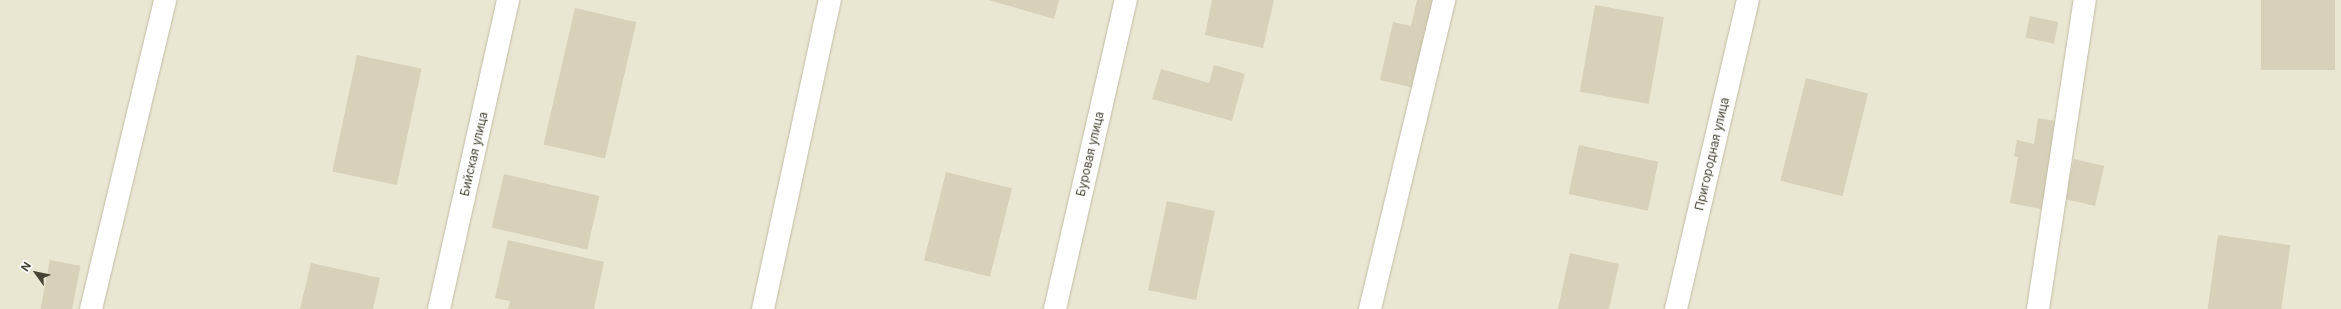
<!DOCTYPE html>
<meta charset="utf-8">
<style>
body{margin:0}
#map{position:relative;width:2341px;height:309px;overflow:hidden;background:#f4f3e5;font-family:Inter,sans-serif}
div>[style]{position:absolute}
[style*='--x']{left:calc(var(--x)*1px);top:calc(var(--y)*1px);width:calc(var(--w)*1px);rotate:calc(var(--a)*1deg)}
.residential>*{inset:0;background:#e9e6d2;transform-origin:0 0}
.building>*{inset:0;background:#d7d1b9;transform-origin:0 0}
.roads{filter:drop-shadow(0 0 1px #c1bda6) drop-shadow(0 0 1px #c1bda6)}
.minor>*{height:22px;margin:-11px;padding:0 11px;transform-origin:11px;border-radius:11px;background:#fff}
span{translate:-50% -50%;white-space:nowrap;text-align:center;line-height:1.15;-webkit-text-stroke:3px #fff;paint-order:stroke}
.street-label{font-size:12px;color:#474434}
.north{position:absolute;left:16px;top:253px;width:40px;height:40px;-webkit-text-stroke:3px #fff;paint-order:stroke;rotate:303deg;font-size:11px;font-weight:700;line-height:16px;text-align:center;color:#474434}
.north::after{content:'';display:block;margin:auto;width:14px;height:18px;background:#474434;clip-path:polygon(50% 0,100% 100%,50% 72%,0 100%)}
</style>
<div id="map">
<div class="residential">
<i style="left:0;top:0;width:2341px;height:309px"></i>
</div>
<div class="building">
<i style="clip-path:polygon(989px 0,1059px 0,1054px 19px)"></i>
<i style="clip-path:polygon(1212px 0,1274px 0,1263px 48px,1205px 35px)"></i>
<i style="clip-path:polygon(1417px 0,1439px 0,1418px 89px,1380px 80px,1393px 22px,1411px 26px)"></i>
<i style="left:2261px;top:0;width:74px;height:70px"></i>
<i style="left:1595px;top:5px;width:70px;height:88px;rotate:10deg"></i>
<i style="left:575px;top:8px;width:63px;height:140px;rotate:13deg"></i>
<i style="left:2030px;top:16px;width:29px;height:22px;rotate:12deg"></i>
<i style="left:357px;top:55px;width:66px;height:119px;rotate:12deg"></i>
<i style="clip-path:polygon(1214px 65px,1245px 74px,1232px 121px,1152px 99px,1161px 69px,1209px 83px)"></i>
<i style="left:1806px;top:78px;width:64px;height:106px;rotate:14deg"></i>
<i style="clip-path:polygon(2038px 118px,2062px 122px,2046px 210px,2010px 203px,2018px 157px,2014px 156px,2017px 140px,2034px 144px)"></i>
<i style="left:1579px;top:145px;width:81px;height:50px;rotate:12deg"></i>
<i style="left:2074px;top:159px;width:31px;height:41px;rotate:13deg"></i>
<i style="left:946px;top:172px;width:68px;height:91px;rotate:14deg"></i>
<i style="left:504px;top:174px;width:98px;height:55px;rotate:13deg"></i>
<i style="left:1167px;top:201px;width:49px;height:91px;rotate:12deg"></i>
<i style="left:2218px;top:235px;width:73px;height:75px;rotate:8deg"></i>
<i style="clip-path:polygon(508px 240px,604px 262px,594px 309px,508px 309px,510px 301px,495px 298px)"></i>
<i style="clip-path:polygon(1570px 253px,1619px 264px,1609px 309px,1558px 309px)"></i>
<i style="left:50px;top:260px;width:31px;height:50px;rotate:11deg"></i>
<i style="clip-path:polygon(311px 263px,380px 278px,373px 309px,300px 309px)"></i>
</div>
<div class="roads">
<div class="minor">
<i style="--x:91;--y:309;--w:318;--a:-76.5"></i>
<i style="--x:439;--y:309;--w:317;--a:-77.4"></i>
<i style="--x:763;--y:309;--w:316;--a:-77.8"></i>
<i style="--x:1055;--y:309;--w:317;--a:-77.1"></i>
<i style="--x:1370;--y:309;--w:318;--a:-76.5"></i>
<i style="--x:1676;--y:309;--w:317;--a:-76.9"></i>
<i style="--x:2038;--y:309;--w:313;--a:-81.4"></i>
</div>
</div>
<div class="street-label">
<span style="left:474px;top:154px;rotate:-77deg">Бийская улица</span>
<span style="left:1090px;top:154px;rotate:-77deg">Буровая улица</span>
<span style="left:1712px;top:154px;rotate:-77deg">Пригородная улица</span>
</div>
<div class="north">N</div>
</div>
